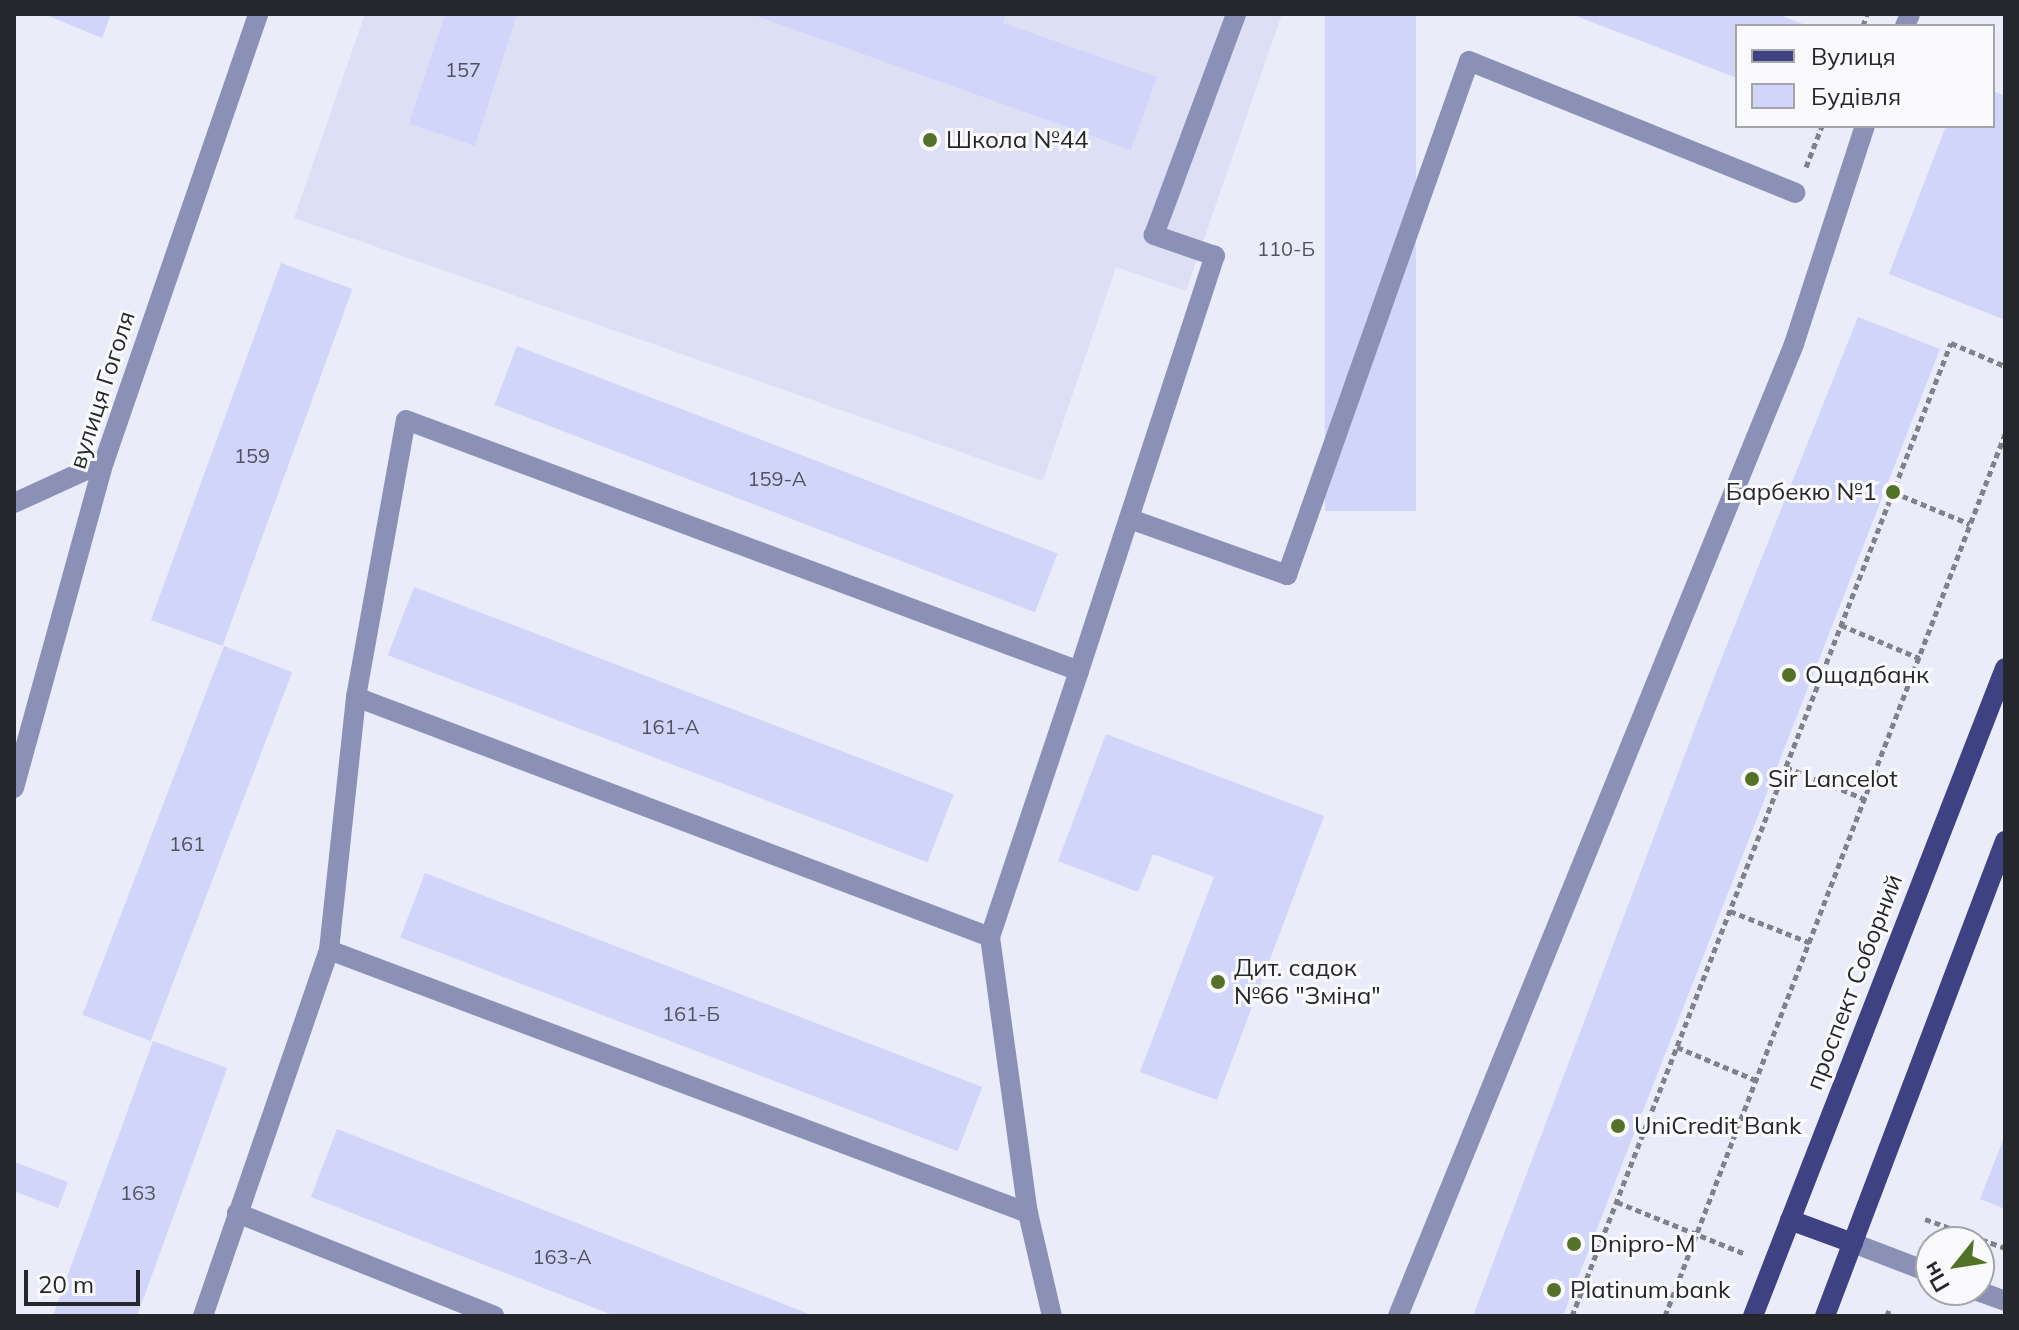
<!DOCTYPE html>
<meta charset="utf-8">
<style>
body{margin:0}
#map{position:relative;width:2019px;height:1330px;overflow:hidden;background:#eaecf9;font-family:Mulish,sans-serif}
div>[style]{position:absolute}
[style*='--x']{left:calc(var(--x)*1px);top:calc(var(--y)*1px);width:calc(var(--w)*1px);rotate:calc(var(--a)*1deg)}
.built>*{inset:0;background:#dde0f4}
.building>*{inset:0;background:#d0d5f9;transform-origin:0 0}
.path>*{height:5px;margin-top:-2.5px;transform-origin:0;background:repeating-linear-gradient(90deg,#80828b 0 6px,transparent 0 10px)}
.minor>*{height:20px;margin:-10px;padding:0 10px;transform-origin:10px;border-radius:10px;background:#8b90b6}
.major>*{height:20px;margin:-10px;padding:0 10px;transform-origin:10px;border-radius:10px;background:#3f4282}
.dots>*{width:22px;height:22px;translate:-50% -50%;box-sizing:border-box;border:4px solid #fafafd;border-radius:50%}
span{translate:-50% -50%;white-space:nowrap;text-align:center;line-height:1.15;-webkit-text-stroke:6px #fafafd;paint-order:stroke}
.number-label{font-size:20px;color:#50525f}
.number-label span{-webkit-text-stroke-width:0}
.poi-label{font-size:24px;color:#26272c}
.left{translate:0 -50%;text-align:left}
.right{translate:-100% -50%;text-align:right}
.street-label{font-size:24px;color:#26272c}
.frame{position:absolute;inset:0;border:16px solid #26272c;pointer-events:none}
.legend{position:absolute;left:1735px;top:24px;width:260px;height:104px;box-sizing:border-box;background:#fafafd;border:2px solid #a5a6a9;margin:0;padding:10px 14px;list-style:none;font-size:24px;color:#26272c}
.legend li{display:flex;align-items:center;gap:16px;height:40px}
.legend b{width:40px;border:2px solid #a5a6a9}
.north{position:absolute;left:1915px;top:1226px;width:80px;height:80px;box-sizing:border-box;background:#fafafd;border:2px solid #a5a6a9;border-radius:50%;rotate:240deg;font-size:22px;font-weight:700;line-height:32px;text-align:center;color:#26272c}
.north::after{content:'';display:block;margin:auto;width:28px;height:36px;background:#537228;clip-path:polygon(50% 0,100% 100%,50% 72%,0 100%)}
.scale{position:absolute;left:24px;top:1270px;width:116px;height:36px;box-sizing:border-box;border:4px solid #26272c;border-top:0;padding-left:10px;font-size:24px;line-height:28px;white-space:nowrap;color:#26272c;-webkit-text-stroke:6px #fafafd;paint-order:stroke}
</style>
<div id="map">
<div class="built">
<i style="clip-path:polygon(365px 14px,1282px 14px,1186px 291px,1116px 267px,1043px 481px,294px 218px)"></i>
</div>
<div class="building">
<i style="clip-path:polygon(44px 14px,111px 14px,102px 38px)"></i>
<i style="clip-path:polygon(445px 14px,517px 14px,475px 146px,409px 124px)"></i>
<i style="clip-path:polygon(751px 14px,1006px 14px,1003px 23px,1157px 77px,1131px 150px)"></i>
<i style="left:1325px;top:14px;width:91px;height:497px"></i>
<i style="clip-path:polygon(1571px 14px,1777px 14px,1808px 26px,1737px 26px,1737px 78px)"></i>
<i style="clip-path:polygon(1993px 91px,2005px 96px,2005px 320px,1889px 274px,1946px 126px,1993px 126px)"></i>
<i style="left:281px;top:263px;width:76px;height:380px;rotate:20deg"></i>
<i style="clip-path:polygon(1858px 317px,1940px 349px,1563px 1316px,1473px 1316px,1715px 675px)"></i>
<i style="left:517px;top:346px;width:579px;height:63px;rotate:21deg"></i>
<i style="left:414px;top:587px;width:578px;height:73px;rotate:21deg"></i>
<i style="left:224px;top:646px;width:73px;height:395px;rotate:21deg"></i>
<i style="clip-path:polygon(1106px 734px,1324px 816px,1217px 1100px,1140px 1072px,1214px 877px,1153px 854px,1138px 892px,1058px 861px)"></i>
<i style="left:425px;top:873px;width:597px;height:69px;rotate:21deg"></i>
<i style="left:153px;top:1041px;width:79px;height:294px;rotate:20deg"></i>
<i style="clip-path:polygon(337px 1129px,814px 1316px,615px 1316px,311px 1197px)"></i>
<i style="clip-path:polygon(2005px 1135px,2005px 1209px,1980px 1199px)"></i>
<i style="clip-path:polygon(14px 1162px,68px 1182px,58px 1208px,14px 1191px)"></i>
</div>
<div class="path">
<i style="--x:1863;--y:26;--w:13;--a:-72"></i>
<i style="--x:1806;--y:167;--w:44;--a:-68.7"></i>
<i style="--x:1893;--y:492;--w:83;--a:22.6"></i>
<i style="--x:1841;--y:625;--w:85;--a:22.9"></i>
<i style="--x:1786;--y:767;--w:85;--a:22.1"></i>
<i style="--x:1730;--y:911;--w:87;--a:21.6"></i>
<i style="--x:2004;--y:1008;--w:1;--a:0"></i>
<i style="--x:1677;--y:1047;--w:88;--a:22.8"></i>
<i style="--x:1617;--y:1202;--w:139;--a:22"></i>
<i style="--x:1925;--y:1219;--w:85;--a:19.9"></i>
<i style="--x:1572;--y:1316;--w:1044;--a:-68.72"></i>
<i style="--x:1951;--y:343;--w:59;--a:23.1"></i>
<i style="--x:1665;--y:1316;--w:945;--a:-68.92"></i>
<i style="--x:1887;--y:1316;--w:6;--a:-72"></i>
</div>
<div class="minor">
<i style="--x:1905;--y:26;--w:13;--a:-67"></i>
<i style="--x:14;--y:503;--w:99;--a:-24.5"></i>
<i style="--x:1130;--y:519;--w:167;--a:19.6"></i>
<i style="--x:1287;--y:575;--w:545;--a:-70.5"></i>
<i style="--x:1469;--y:61;--w:352;--a:22"></i>
<i style="--x:1079;--y:671;--w:437;--a:-71.9"></i>
<i style="--x:1215;--y:256;--w:65;--a:-161"></i>
<i style="--x:1154;--y:235;--w:236;--a:-69.6"></i>
<i style="--x:356;--y:697;--w:281;--a:-79.8"></i>
<i style="--x:406;--y:420;--w:718;--a:20.45"></i>
<i style="--x:1079;--y:671;--w:280;--a:108.5"></i>
<i style="--x:14;--y:788;--w:338;--a:-74.6"></i>
<i style="--x:104;--y:462;--w:474;--a:-71"></i>
<i style="--x:329;--y:950;--w:254;--a:-83.9"></i>
<i style="--x:356;--y:697;--w:678;--a:20.73"></i>
<i style="--x:990;--y:937;--w:279;--a:82.2"></i>
<i style="--x:237;--y:1213;--w:277;--a:21.8"></i>
<i style="--x:1853;--y:1243;--w:84;--a:21"></i>
<i style="--x:1975;--y:1290;--w:32;--a:20"></i>
<i style="--x:203;--y:1316;--w:387;--a:-71"></i>
<i style="--x:329;--y:950;--w:747;--a:20.62"></i>
<i style="--x:1028;--y:1213;--w:106;--a:76.9"></i>
<i style="--x:1398;--y:1316;--w:1050;--a:-67.83"></i>
<i style="--x:1794;--y:344;--w:229;--a:-72"></i>
</div>
<div class="major">
<i style="--x:1790;--y:1220;--w:67;--a:20.1"></i>
<i style="--x:1753;--y:1316;--w:695;--a:-68.75"></i>
<i style="--x:1825;--y:1316;--w:508;--a:-69.25"></i>
</div>
<div class="dots">
<i style="left:930px;top:140px;background:#537228"></i>
<i style="left:1893px;top:492px;background:#537228"></i>
<i style="left:1789px;top:675px;background:#537228"></i>
<i style="left:1752px;top:779px;background:#537228"></i>
<i style="left:1218px;top:982px;background:#537228"></i>
<i style="left:1618px;top:1126px;background:#537228"></i>
<i style="left:1574px;top:1244px;background:#537228"></i>
<i style="left:1554px;top:1290px;background:#537228"></i>
</div>
<div class="number-label">
<span style="left:463px;top:69px">157</span>
<span style="left:1286px;top:248px">110-Б</span>
<span style="left:252px;top:455px">159</span>
<span style="left:777px;top:478px">159-А</span>
<span style="left:670px;top:726px">161-А</span>
<span style="left:187px;top:843px">161</span>
<span style="left:691px;top:1013px">161-Б</span>
<span style="left:138px;top:1192px">163</span>
<span style="left:562px;top:1256px">163-А</span>
</div>
<div class="poi-label">
<span class="left" style="left:946px;top:140px">Школа №44</span>
<span class="right" style="left:1877px;top:492px">Барбекю №1</span>
<span class="left" style="left:1805px;top:675px">Ощадбанк</span>
<span class="left" style="left:1768px;top:779px">Sir Lancelot</span>
<span class="left" style="left:1234px;top:982px">Дит. садок<br>№66 "Зміна"</span>
<span class="left" style="left:1634px;top:1126px">UniCredit Bank</span>
<span class="left" style="left:1590px;top:1244px">Dnipro-M</span>
<span class="left" style="left:1570px;top:1290px">Platinum bank</span>
</div>
<div class="street-label">
<span style="left:102px;top:390px;rotate:-72deg">вулиця Гоголя</span>
<span style="left:1854px;top:982px;rotate:-69deg">проспект Соборний</span>
</div>
<div class="frame"></div>
<ul class="legend">
<li><b style="height:10px;background:#3f4282"></b>Вулиця</li>
<li><b style="height:22px;background:#d0d5f9"></b>Будівля</li>
</ul>
<div class="north">Пн</div>
<div class="scale">20 m</div>
</div>
